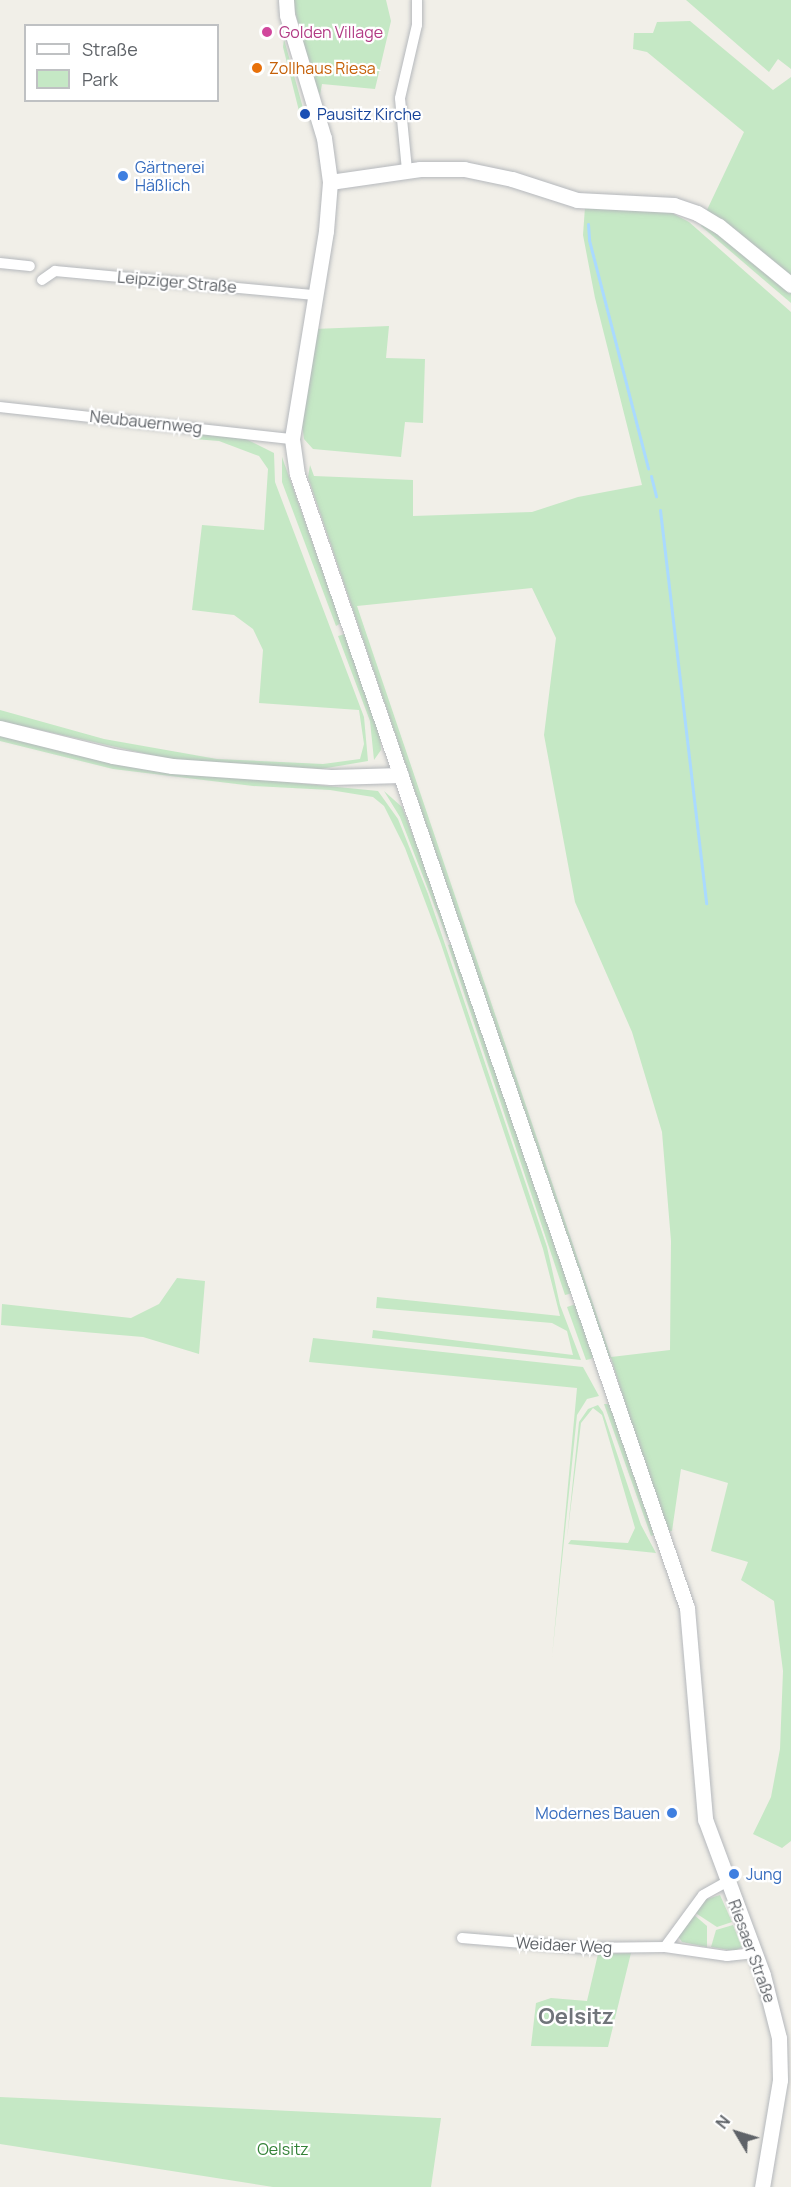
<!DOCTYPE html>
<meta charset="utf-8">
<style>
body{margin:0}
#map{position:relative;width:791px;height:2187px;overflow:hidden;background:#f1efe8;font-family:Manrope,sans-serif}
div>[style]{position:absolute}
[style*='--x']{left:calc(var(--x)*1px);top:calc(var(--y)*1px);width:calc(var(--w)*1px);rotate:calc(var(--a)*1deg)}
.green>*{inset:0;background:#c5e8c5}
.stream>*{height:3px;margin:-1.5px;padding:0 1.5px;transform-origin:1.5px;border-radius:1.5px;background:#aadaff}
.roads{filter:drop-shadow(0 0 2px #b5b8bc) drop-shadow(0 0 2px #b5b8bc)}
.street>*{height:10px;margin:-5px;padding:0 5px;transform-origin:5px;border-radius:5px;background:#fff}
.secondary>*{height:15px;margin:-7.5px;padding:0 7.5px;transform-origin:7.5px;border-radius:7.5px;background:#fff}
.dots>*{width:16px;height:16px;translate:-50% -50%;box-sizing:border-box;border:3px solid #fff;border-radius:50%}
span{translate:-50% -50%;white-space:nowrap;text-align:center;line-height:1.15;-webkit-text-stroke:4.5px #fff;paint-order:stroke}
.hotel-label{font-size:16px;color:#b23c85}
.left{translate:0 -50%;text-align:left}
.food-label{font-size:16px;color:#c56008}
.transit-label{font-size:16px;color:#164399}
.shop-label{font-size:16px;color:#366cbe}
.right{translate:-100% -50%;text-align:right}
.street-label{font-size:16px;color:#5f6368}
.park-label{font-size:16px;color:#348238}
.district-label{font-size:22px;color:#70757a;font-weight:700}
.legend{position:absolute;left:24px;top:24px;width:195px;height:78px;box-sizing:border-box;background:#fff;border:2px solid #bfc1c3;margin:0;padding:8px 10px;list-style:none;font-size:18px;color:#5f6368}
.legend li{display:flex;align-items:center;gap:12px;height:30px}
.legend b{width:30px;border:2px solid #bfc1c3}
.north{position:absolute;left:707px;top:2103px;width:60px;height:60px;-webkit-text-stroke:4px #fff;paint-order:stroke;rotate:308deg;font-size:16px;font-weight:700;line-height:24px;text-align:center;color:#5f6368}
.north::after{content:'';display:block;margin:auto;width:21px;height:27px;background:#5f6368;clip-path:polygon(50% 0,100% 100%,50% 72%,0 100%)}
</style>
<div id="map">
<div class="green">
<i style="clip-path:polygon(292px 0,386px 0,391px 21px,375px 89px,322px 84px,320px 95px,313px 79px)"></i>
<i style="clip-path:polygon(686px 0,791px 0,791px 69px,778px 59px,769px 72px)"></i>
<i style="clip-path:polygon(690px 21px,773px 90px,791px 77px,791px 279px,706px 212px,744px 132px,647px 52px,633px 49px,634px 33px,653px 33px,657px 22px)"></i>
<i style="clip-path:polygon(284px 39px,306px 119px,301px 119px,283px 47px)"></i>
<i style="clip-path:polygon(evenodd,585px 207px,670px 212px,689px 222px,791px 312px,791px 1841px,782px 1848px,753px 1834px,771px 1797px,780px 1749px,783px 1671px,774px 1601px,741px 1580px,748px 1562px,711px 1551px,728px 1483px,681px 1469px,672px 1531px,665px 1532px,611px 1358px,607px 1357px,308px 477px,310px 465px,314px 476px,413px 480px,413px 516px,532px 512px,578px 497px,642px 485px,595px 298px,583px 235px,585px 207px,532px 588px,556px 638px,544px 735px,575px 902px,632px 1032px,662px 1132px,671px 1241px,670px 1350px,611px 1357px,357px 606px,532px 588px)"></i>
<i style="clip-path:polygon(702px 221px,791px 290px,791px 303px,701px 226px)"></i>
<i style="clip-path:polygon(389px 326px,386px 358px,425px 359px,423px 423px,405px 422px,401px 457px,313px 449px,304px 439px,301px 416px,314px 329px)"></i>
<i style="clip-path:polygon(195px 431px,244px 438px,274px 453px,275px 482px,364px 717px,368px 761px,321px 769px,174px 760px,0 721px,0 710px,104px 739px,217px 759px,323px 764px,360px 759px,364px 744px,359px 710px,259px 703px,263px 650px,253px 629px,234px 615px,192px 610px,202px 525px,264px 530px,268px 469px,259px 456px,219px 441px,194px 439px)"></i>
<i style="clip-path:polygon(282px 457px,341px 623px,336px 626px,282px 482px)"></i>
<i style="clip-path:polygon(345px 634px,380px 736px,381px 750px,374px 760px,370px 721px,338px 636px)"></i>
<i style="clip-path:polygon(0 734px,174px 771px,378px 791px,398px 819px,428px 894px,547px 1247px,560px 1305px,581px 1360px,372px 1338px,373px 1330px,573px 1355px,567px 1331px,552px 1323px,376px 1308px,377px 1297px,560px 1316px,543px 1249px,440px 941px,405px 848px,384px 806px,373px 797px,330px 790px,253px 786px,113px 769px,0 741px)"></i>
<i style="clip-path:polygon(384px 791px,402px 807px,452px 936px,447px 938px,400px 817px)"></i>
<i style="clip-path:polygon(454px 943px,573px 1293px,565px 1295px,448px 945px)"></i>
<i style="clip-path:polygon(177px 1278px,205px 1281px,199px 1354px,143px 1337px,1px 1325px,2px 1304px,131px 1318px,159px 1304px)"></i>
<i style="clip-path:polygon(576px 1304px,594px 1356px,591px 1359px,586px 1360px,567px 1307px)"></i>
<i style="clip-path:polygon(313px 1338px,583px 1367px,599px 1396px,587px 1399px,577px 1415px,552px 1657px,577px 1388px,309px 1362px)"></i>
<i style="clip-path:polygon(604px 1404px,610px 1404px,654px 1535px,651px 1536px)"></i>
<i style="clip-path:polygon(598px 1405px,603px 1412px,641px 1525px,656px 1553px,568px 1544px,571px 1540px,628px 1543px,635px 1528px,602px 1415px,593px 1408px,581px 1423px,567px 1538px,579px 1422px,588px 1409px)"></i>
<i style="clip-path:polygon(720px 1895px,732px 1922px,717px 1927px,694px 1912px,704px 1900px)"></i>
<i style="clip-path:polygon(693px 1914px,707px 1926px,707px 1947px,682px 1942px,678px 1936px)"></i>
<i style="clip-path:polygon(733px 1925px,742px 1947px,735px 1951px,711px 1947px,716px 1930px)"></i>
<i style="clip-path:polygon(631px 1953px,608px 2047px,531px 2046px,536px 2003px,551px 1998px,587px 2001px,598px 1954px)"></i>
<i style="clip-path:polygon(0 2097px,438px 2118px,441px 2118px,431px 2187px,273px 2187px,0 2144px)"></i>
</div>
<div class="stream">
<i style="--x:588;--y:224;--w:16;--a:86"></i>
<i style="--x:589;--y:240;--w:236;--a:75.5"></i>
<i style="--x:651;--y:476;--w:21;--a:76"></i>
<i style="--x:660;--y:510;--w:396;--a:83.3"></i>
</div>
<div class="roads">
<div class="street">
<i style="--x:407;--y:170;--w:72;--a:-95.6"></i>
<i style="--x:400;--y:98;--w:75;--a:-76.9"></i>
<i style="--x:417;--y:25;--w:25;--a:-90"></i>
<i style="--x:0;--y:263;--w:30;--a:6"></i>
<i style="--x:42;--y:280;--w:16;--a:-35"></i>
<i style="--x:55;--y:271;--w:261;--a:5.3"></i>
<i style="--x:0;--y:407;--w:294;--a:6.3"></i>
<i style="--x:462;--y:1938;--w:121;--a:4.7"></i>
<i style="--x:583;--y:1948;--w:82;--a:-0.7"></i>
<i style="--x:665;--y:1947;--w:63;--a:8.3"></i>
<i style="--x:727;--y:1956;--w:28;--a:-6"></i>
<i style="--x:665;--y:1947;--w:64;--a:-53.8"></i>
<i style="--x:703;--y:1895;--w:26;--a:-29"></i>
</div>
<div class="secondary">
<i style="--x:286;--y:0;--w:15;--a:86"></i>
<i style="--x:287;--y:15;--w:128;--a:73.3"></i>
<i style="--x:324;--y:138;--w:44;--a:82.2"></i>
<i style="--x:330;--y:182;--w:49;--a:94.7"></i>
<i style="--x:326;--y:231;--w:211;--a:99.3"></i>
<i style="--x:292;--y:439;--w:35;--a:82"></i>
<i style="--x:297;--y:474;--w:1199;--a:71.02"></i>
<i style="--x:687;--y:1608;--w:212;--a:85.1"></i>
<i style="--x:705;--y:1819;--w:166;--a:69.6"></i>
<i style="--x:763;--y:1975;--w:65;--a:75.7"></i>
<i style="--x:779;--y:2038;--w:42;--a:88.6"></i>
<i style="--x:780;--y:2080;--w:109;--a:99.5"></i>
<i style="--x:330;--y:182;--w:91;--a:-8.2"></i>
<i style="--x:420;--y:169;--w:44;--a:0"></i>
<i style="--x:464;--y:169;--w:49;--a:11.8"></i>
<i style="--x:512;--y:179;--w:68;--a:17.9"></i>
<i style="--x:577;--y:200;--w:97;--a:3"></i>
<i style="--x:674;--y:205;--w:24;--a:19"></i>
<i style="--x:697;--y:213;--w:26;--a:31"></i>
<i style="--x:719;--y:226;--w:93;--a:39.3"></i>
<i style="--x:0;--y:728;--w:116;--a:13.9"></i>
<i style="--x:113;--y:756;--w:60;--a:9.6"></i>
<i style="--x:172;--y:766;--w:159;--a:4"></i>
<i style="--x:331;--y:777;--w:70;--a:-1.6"></i>
</div>
</div>
<div class="dots">
<i style="left:267px;top:32px;background:#d1479c"></i>
<i style="left:257px;top:68px;background:#e8710a"></i>
<i style="left:305px;top:114px;background:#1a4fb4"></i>
<i style="left:123px;top:176px;background:#3f7fe0"></i>
<i style="left:672px;top:1813px;background:#3f7fe0"></i>
<i style="left:734px;top:1874px;background:#3f7fe0"></i>
</div>
<div class="hotel-label">
<span class="left" style="left:279px;top:32px">Golden Village</span>
</div>
<div class="food-label">
<span class="left" style="left:269px;top:68px">Zollhaus Riesa</span>
</div>
<div class="transit-label">
<span class="left" style="left:317px;top:114px">Pausitz Kirche</span>
</div>
<div class="shop-label">
<span class="left" style="left:135px;top:176px">Gärtnerei<br>Häßlich</span>
<span class="right" style="left:660px;top:1813px">Modernes Bauen</span>
<span class="left" style="left:746px;top:1874px">Jung</span>
</div>
<div class="street-label">
<span style="left:177px;top:282px;rotate:5deg">Leipziger Straße</span>
<span style="left:146px;top:422px;rotate:6deg">Neubauernweg</span>
<span style="left:564px;top:1945px;rotate:3deg">Weidaer Weg</span>
<span style="left:752px;top:1951px;rotate:70deg">Riesaer Straße</span>
</div>
<div class="park-label">
<span style="left:283px;top:2149px">Oelsitz</span>
</div>
<div class="district-label">
<span style="left:576px;top:2017px">Oelsitz</span>
</div>
<ul class="legend">
<li><b style="height:8px;background:#fff"></b>Straße</li>
<li><b style="height:16px;background:#c5e8c5"></b>Park</li>
</ul>
<div class="north">N</div>
</div>
